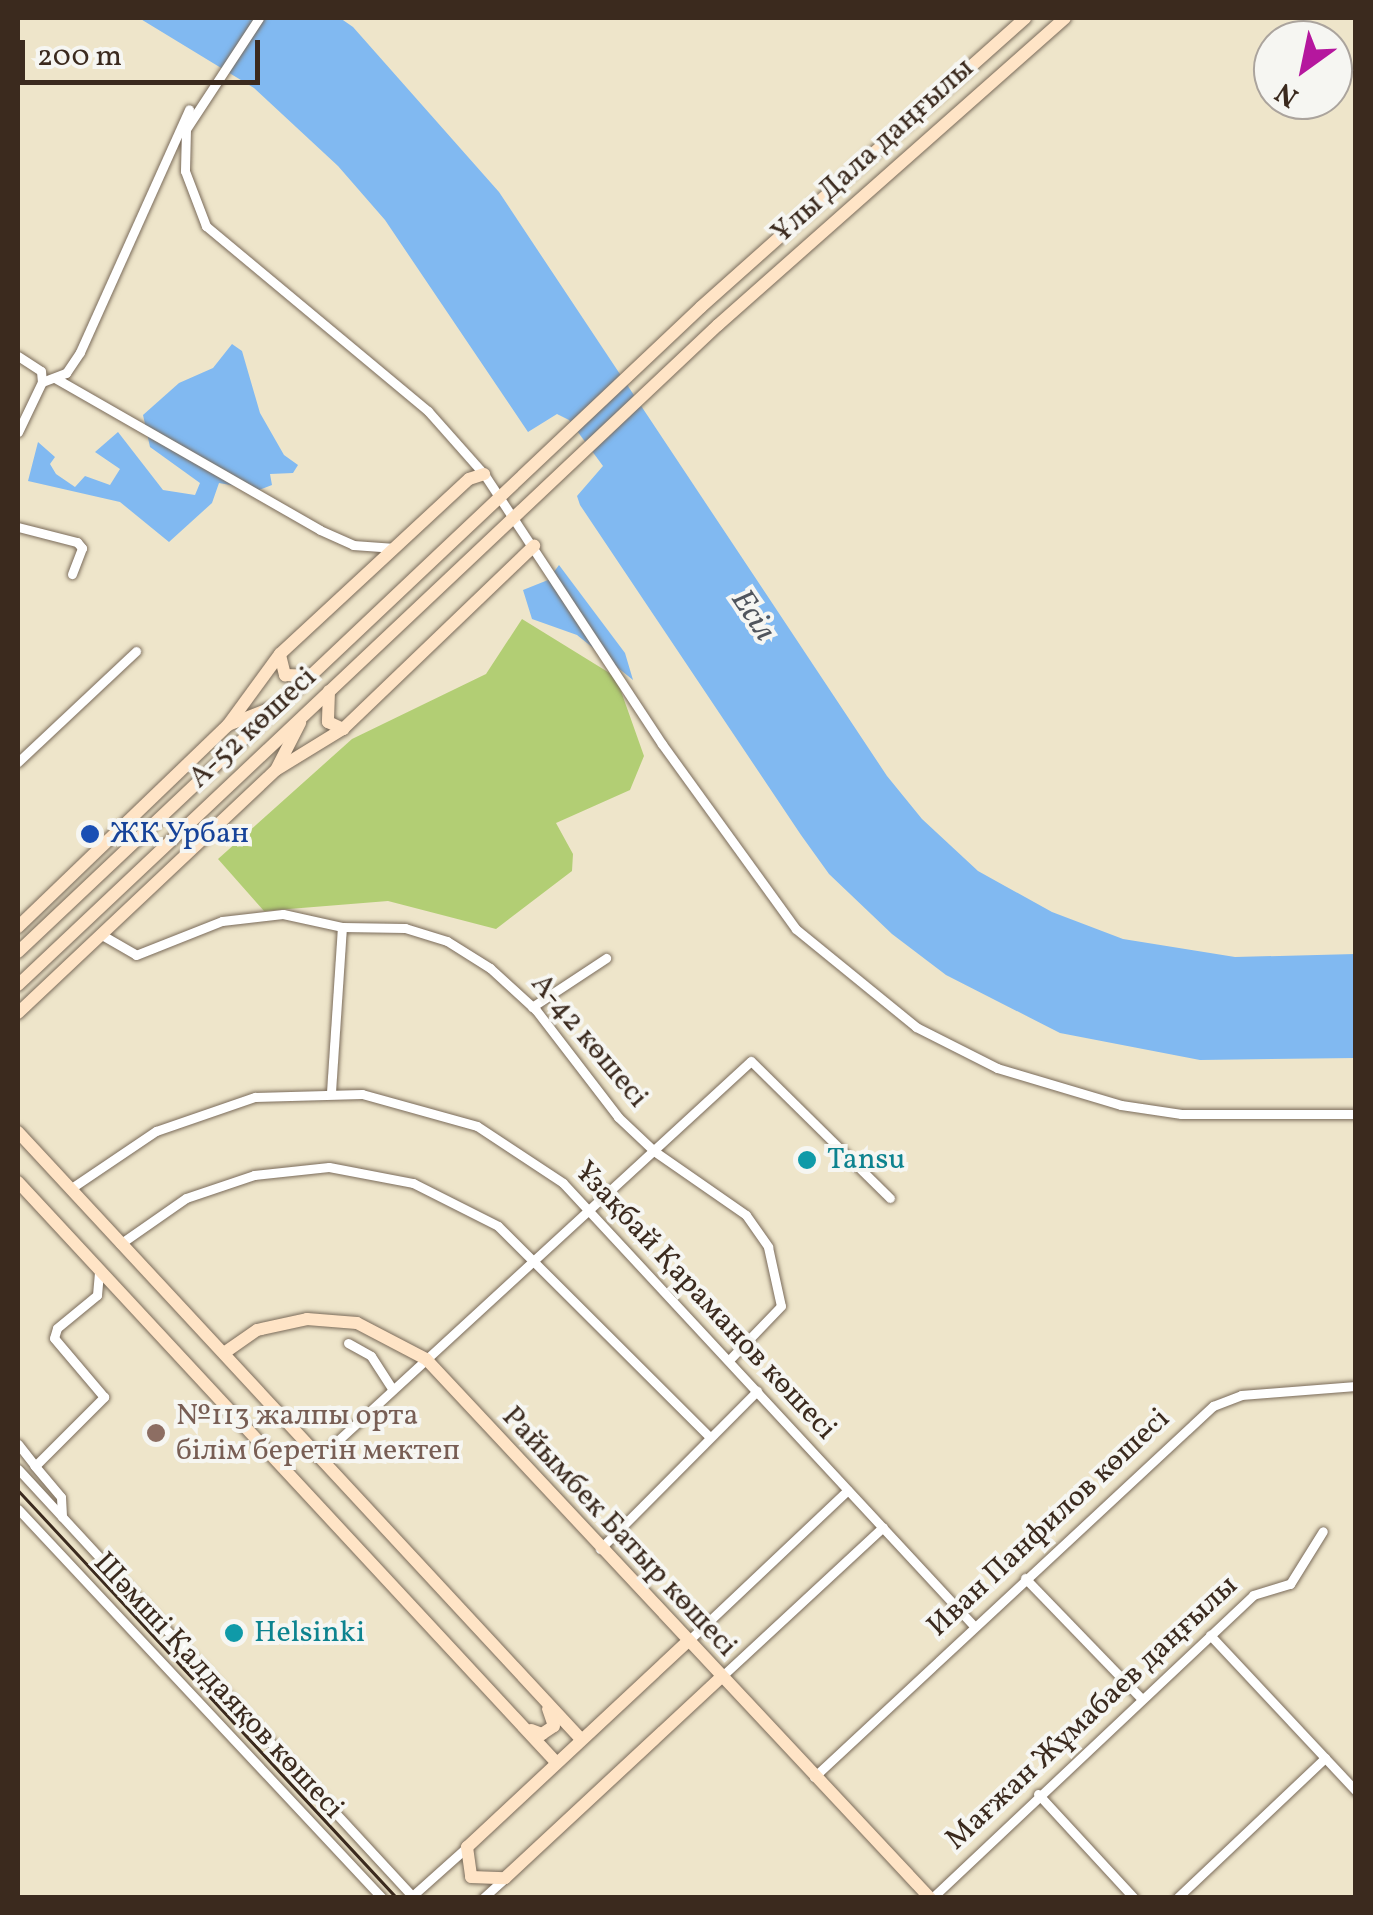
<!DOCTYPE html>
<meta charset="utf-8">
<style>
body{margin:0}
#map{position:relative;width:1373px;height:1915px;overflow:hidden;background:#eee5ca;font-family:Vollkorn,serif}
div>[style]{position:absolute}
[style*='--x']{left:calc(var(--x)*1px);top:calc(var(--y)*1px);width:calc(var(--w)*1px);rotate:calc(var(--a)*1deg)}
.green>*{inset:0;background:#b2ce74}
.water>*{inset:0;background:#81b9f1}
.roads{filter:drop-shadow(0 0 2px #7a6b5a) drop-shadow(0 0 2px #7a6b5a)}
.street>*{height:9px;margin:-4.5px;padding:0 4.5px;transform-origin:4.5px;border-radius:4.5px;background:#fff}
.secondary>*{height:12px;margin:-6px;padding:0 6px;transform-origin:6px;border-radius:6px;background:#ffe4c6}
.tram>*{height:2.5px;margin:-1.25px;padding:0 1.25px;transform-origin:1.25px;border-radius:1.25px;background:#3b2a1e}
.dots>*{width:28px;height:28px;translate:-50% -50%;box-sizing:border-box;border:5px solid #f6f6f2;border-radius:50%}
span{translate:-50% -50%;white-space:nowrap;text-align:center;line-height:1.15;-webkit-text-stroke:8px #f6f6f2;paint-order:stroke}
.street-label{font-size:30px;color:#3b2a1e}
.transit-label{font-size:30px;color:#164399}
.left{translate:0 -50%;text-align:left}
.culture-label{font-size:30px;color:#0d838f}
.education-label{font-size:30px;color:#785e54}
.water-label{font-size:32px;color:#50555d;font-style:italic}
.frame{position:absolute;inset:0;border:20px solid #3b2a1e;pointer-events:none}
.north{position:absolute;left:1253px;top:20px;width:100px;height:100px;box-sizing:border-box;background:#f6f6f2;border:2px solid #aba49d;border-radius:50%;rotate:213deg;font-size:28px;font-weight:700;line-height:40px;text-align:center;color:#3b2a1e}
.north::after{content:'';display:block;margin:auto;width:35px;height:45px;background:#b5179e;clip-path:polygon(50% 0,100% 100%,50% 72%,0 100%)}
.scale{position:absolute;left:20px;top:40px;width:240px;height:45px;box-sizing:border-box;border:5px solid #3b2a1e;border-top:0;padding-left:12px;font-size:30px;line-height:35px;white-space:nowrap;color:#3b2a1e;-webkit-text-stroke:8px #f6f6f2;paint-order:stroke}
</style>
<div id="map">
<div class="green">
<i style="clip-path:polygon(522px 619px,616px 677px,644px 756px,630px 790px,556px 823px,573px 854px,572px 871px,496px 929px,388px 901px,264px 911px,218px 859px,352px 739px,486px 674px)"></i>
</div>
<div class="water">
<i style="clip-path:polygon(139px 18px,340px 18px,353px 27px,499px 192px,887px 776px,922px 819px,978px 871px,1052px 912px,1123px 939px,1235px 957px,1355px 954px,1355px 1058px,1200px 1060px,1060px 1033px,946px 975px,892px 934px,829px 874px,801px 835px,580px 505px,577px 496px,603px 466px,569px 420px,557px 414px,528px 432px,385px 220px,338px 166px,254px 88px)"></i>
<i style="clip-path:polygon(232px 344px,242px 351px,260px 413px,284px 455px,298px 465px,293px 473px,270px 474px,272px 485px,259px 490px,219px 483px,212px 503px,169px 542px,120px 502px,28px 481px,38px 442px,55px 457px,50px 464px,56px 474px,75px 487px,85px 476px,110px 485px,120px 469px,95px 452px,118px 432px,163px 490px,195px 495px,200px 483px,150px 447px,143px 415px,179px 383px,213px 368px)"></i>
<i style="clip-path:polygon(559px 565px,625px 653px,633px 680px,577px 635px,532px 619px,523px 590px,548px 580px)"></i>
</div>
<div class="roads">
<div class="street">
<i style="--x:259;--y:18;--w:133;--a:123.3"></i>
<i style="--x:186;--y:129;--w:42;--a:91.4"></i>
<i style="--x:185;--y:171;--w:59;--a:69.1"></i>
<i style="--x:206;--y:226;--w:289;--a:39.8"></i>
<i style="--x:428;--y:411;--w:84;--a:48.4"></i>
<i style="--x:484;--y:474;--w:323;--a:56.6"></i>
<i style="--x:662;--y:744;--w:228;--a:54.1"></i>
<i style="--x:796;--y:929;--w:155;--a:39.2"></i>
<i style="--x:916;--y:1027;--w:91;--a:26.8"></i>
<i style="--x:997;--y:1068;--w:129;--a:16.6"></i>
<i style="--x:1121;--y:1105;--w:61;--a:8.5"></i>
<i style="--x:1181;--y:1114;--w:175;--a:0"></i>
<i style="--x:18;--y:356;--w:27;--a:33"></i>
<i style="--x:41;--y:371;--w:11;--a:85"></i>
<i style="--x:55;--y:378;--w:305;--a:29.8"></i>
<i style="--x:320;--y:530;--w:36;--a:24"></i>
<i style="--x:353;--y:545;--w:42;--a:4.1"></i>
<i style="--x:18;--y:432;--w:55;--a:-64.4"></i>
<i style="--x:42;--y:382;--w:26;--a:-21"></i>
<i style="--x:66;--y:373;--w:25;--a:-56"></i>
<i style="--x:80;--y:352;--w:266;--a:-65.8"></i>
<i style="--x:18;--y:527;--w:61;--a:14.3"></i>
<i style="--x:77;--y:542;--w:8;--a:50"></i>
<i style="--x:82;--y:548;--w:28;--a:111"></i>
<i style="--x:18;--y:762;--w:162;--a:-43.2"></i>
<i style="--x:102;--y:935;--w:39;--a:30"></i>
<i style="--x:136;--y:955;--w:92;--a:-21.6"></i>
<i style="--x:222;--y:921;--w:61;--a:-6.5"></i>
<i style="--x:283;--y:914;--w:60;--a:12.4"></i>
<i style="--x:342;--y:927;--w:63;--a:0.9"></i>
<i style="--x:405;--y:928;--w:44;--a:17.2"></i>
<i style="--x:447;--y:941;--w:51;--a:32.1"></i>
<i style="--x:490;--y:968;--w:62;--a:42.4"></i>
<i style="--x:536;--y:1010;--w:135;--a:52.5"></i>
<i style="--x:618;--y:1117;--w:50;--a:43.4"></i>
<i style="--x:654;--y:1151;--w:112;--a:34.8"></i>
<i style="--x:746;--y:1215;--w:39;--a:55"></i>
<i style="--x:768;--y:1247;--w:60;--a:77.6"></i>
<i style="--x:781;--y:1306;--w:75;--a:133.9"></i>
<i style="--x:532;--y:1007;--w:89;--a:-33.5"></i>
<i style="--x:331;--y:1092;--w:165;--a:-86.2"></i>
<i style="--x:70;--y:1189;--w:104;--a:-34"></i>
<i style="--x:156;--y:1131;--w:105;--a:-19"></i>
<i style="--x:255;--y:1097;--w:107;--a:-1.6"></i>
<i style="--x:362;--y:1094;--w:119;--a:15.5"></i>
<i style="--x:477;--y:1126;--w:103;--a:33.5"></i>
<i style="--x:563;--y:1183;--w:604;--a:47.15"></i>
<i style="--x:120;--y:1244;--w:80;--a:-34.9"></i>
<i style="--x:186;--y:1198;--w:72;--a:-18.7"></i>
<i style="--x:254;--y:1175;--w:75;--a:-6.1"></i>
<i style="--x:329;--y:1167;--w:86;--a:10.8"></i>
<i style="--x:413;--y:1183;--w:95;--a:26.8"></i>
<i style="--x:498;--y:1226;--w:298;--a:44.9"></i>
<i style="--x:348;--y:1343;--w:26;--a:29"></i>
<i style="--x:371;--y:1356;--w:40;--a:57.1"></i>
<i style="--x:18;--y:1444;--w:28;--a:52"></i>
<i style="--x:35;--y:1466;--w:98;--a:-45"></i>
<i style="--x:104;--y:1397;--w:77;--a:-130.3"></i>
<i style="--x:54;--y:1338;--w:10;--a:-73"></i>
<i style="--x:57;--y:1328;--w:52;--a:-39.5"></i>
<i style="--x:97;--y:1295;--w:24;--a:-85"></i>
<i style="--x:320;--y:1457;--w:585;--a:-42.58"></i>
<i style="--x:751;--y:1061;--w:195;--a:44.6"></i>
<i style="--x:34;--y:1465;--w:42;--a:49.8"></i>
<i style="--x:61;--y:1497;--w:20;--a:87"></i>
<i style="--x:18;--y:1469;--w:584;--a:47.29"></i>
<i style="--x:18;--y:1509;--w:533;--a:46.9"></i>
<i style="--x:600;--y:1549;--w:223;--a:-45.2"></i>
<i style="--x:1025;--y:1578;--w:167;--a:46"></i>
<i style="--x:1210;--y:1635;--w:214;--a:46.9"></i>
<i style="--x:687;--y:1642;--w:221;--a:-43.4"></i>
<i style="--x:720;--y:1678;--w:222;--a:-42.8"></i>
<i style="--x:814;--y:1777;--w:545;--a:-42.92"></i>
<i style="--x:1213;--y:1406;--w:30;--a:-21"></i>
<i style="--x:1241;--y:1395;--w:115;--a:-4.5"></i>
<i style="--x:1038;--y:1794;--w:142;--a:47.3"></i>
<i style="--x:410;--y:1898;--w:76;--a:-41.8"></i>
<i style="--x:483;--y:1898;--w:30;--a:-42"></i>
<i style="--x:932;--y:1898;--w:441;--a:-43.3"></i>
<i style="--x:1253;--y:1595;--w:39;--a:-17"></i>
<i style="--x:1290;--y:1584;--w:62;--a:-58.1"></i>
<i style="--x:1177;--y:1898;--w:204;--a:-43.4"></i>
</div>
<div class="secondary">
<i style="--x:280;--y:655;--w:21;--a:76"></i>
<i style="--x:285;--y:675;--w:24;--a:2"></i>
<i style="--x:329;--y:691;--w:31;--a:92"></i>
<i style="--x:328;--y:722;--w:17;--a:25"></i>
<i style="--x:228;--y:725;--w:49;--a:-21.4"></i>
<i style="--x:277;--y:768;--w:51;--a:-62.9"></i>
<i style="--x:18;--y:927;--w:291;--a:-43.9"></i>
<i style="--x:228;--y:725;--w:88;--a:-53.8"></i>
<i style="--x:280;--y:654;--w:258;--a:-42.8"></i>
<i style="--x:469;--y:479;--w:16;--a:-18"></i>
<i style="--x:18;--y:952;--w:939;--a:-43.36"></i>
<i style="--x:701;--y:307;--w:434;--a:-41.7"></i>
<i style="--x:18;--y:985;--w:962;--a:-43.32"></i>
<i style="--x:718;--y:325;--w:463;--a:-41.5"></i>
<i style="--x:18;--y:1013;--w:354;--a:-43.3"></i>
<i style="--x:276;--y:770;--w:79;--a:-31.5"></i>
<i style="--x:343;--y:729;--w:265;--a:-43.8"></i>
<i style="--x:18;--y:1132;--w:826;--a:47.16"></i>
<i style="--x:18;--y:1182;--w:790;--a:47.16"></i>
<i style="--x:224;--y:1353;--w:40;--a:-34.9"></i>
<i style="--x:257;--y:1330;--w:51;--a:-12.4"></i>
<i style="--x:307;--y:1319;--w:50;--a:4.6"></i>
<i style="--x:357;--y:1323;--w:78;--a:27.6"></i>
<i style="--x:426;--y:1359;--w:738;--a:46.92"></i>
<i style="--x:687;--y:1642;--w:301;--a:137"></i>
<i style="--x:467;--y:1847;--w:30;--a:82"></i>
<i style="--x:471;--y:1877;--w:34;--a:2"></i>
<i style="--x:505;--y:1878;--w:294;--a:-42.9"></i>
<i style="--x:531;--y:1730;--w:12;--a:20"></i>
<i style="--x:542;--y:1734;--w:14;--a:-34"></i>
<i style="--x:554;--y:1726;--w:18;--a:-109"></i>
</div>
</div>
<div class="tram">
<i style="--x:18;--y:1490;--w:557;--a:47.11"></i>
</div>
<div class="dots">
<i style="left:90px;top:834px;background:#1a4fb4"></i>
<i style="left:807px;top:1160px;background:#0f9aa8"></i>
<i style="left:156px;top:1433px;background:#8d6e63"></i>
<i style="left:234px;top:1633px;background:#0f9aa8"></i>
</div>
<div class="street-label">
<span style="left:873px;top:151px;rotate:-42deg">Ұлы Дала даңғылы</span>
<span style="left:253px;top:728px;rotate:-43deg">А-52 көшесі</span>
<span style="left:589px;top:1041px;rotate:50deg">А-42 көшесі</span>
<span style="left:705px;top:1301px;rotate:47deg">Ұзақбай Қараманов көшесі</span>
<span style="left:1049px;top:1523px;rotate:-43deg">Иван Панфилов көшесі</span>
<span style="left:619px;top:1532px;rotate:47deg">Райымбек Батыр көшесі</span>
<span style="left:218px;top:1686px;rotate:47deg">Шәмші Қалдаяқов көшесі</span>
<span style="left:1092px;top:1713px;rotate:-43deg">Мағжан Жұмабаев даңғылы</span>
</div>
<div class="transit-label">
<span class="left" style="left:110px;top:834px">ЖК Урбан</span>
</div>
<div class="culture-label">
<span class="left" style="left:827px;top:1160px">Tansu</span>
<span class="left" style="left:254px;top:1633px">Helsinki</span>
</div>
<div class="education-label">
<span class="left" style="left:176px;top:1433px">№113 жалпы орта<br>білім беретін мектеп</span>
</div>
<div class="water-label">
<span style="left:752px;top:616px;rotate:56deg">Есіл</span>
</div>
<div class="frame"></div>
<div class="north">N</div>
<div class="scale">200 m</div>
</div>
